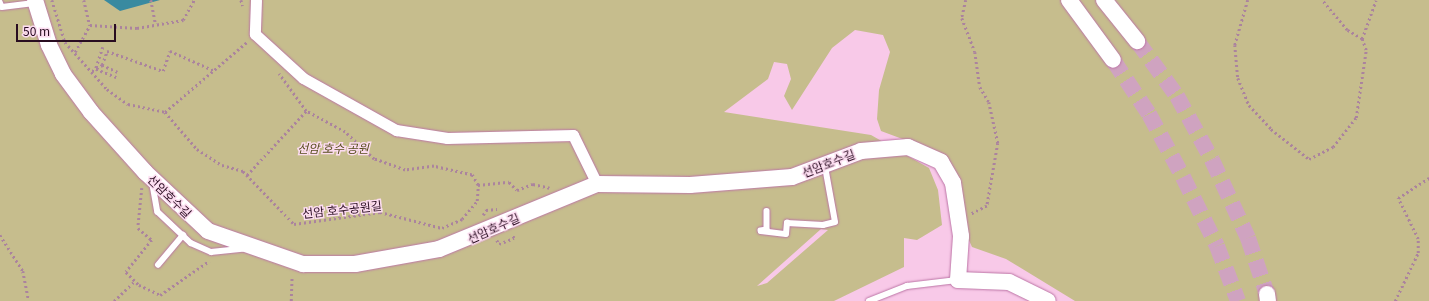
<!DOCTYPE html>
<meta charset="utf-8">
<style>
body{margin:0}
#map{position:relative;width:1429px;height:301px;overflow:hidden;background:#f8c9e8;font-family:Georgia,"Noto Sans KR",serif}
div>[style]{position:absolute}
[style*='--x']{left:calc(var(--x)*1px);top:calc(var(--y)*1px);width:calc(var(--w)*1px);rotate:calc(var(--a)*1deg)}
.green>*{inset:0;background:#c6bd8d}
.water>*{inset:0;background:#398aa0}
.secondary-tunnel>*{height:16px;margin-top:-8px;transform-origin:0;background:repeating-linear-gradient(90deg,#cfa3c0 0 16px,transparent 0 24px)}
.path>*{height:2.5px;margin-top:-1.25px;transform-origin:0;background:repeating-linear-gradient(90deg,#ab839e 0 2px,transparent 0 5px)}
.roads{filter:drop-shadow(0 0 1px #bc75a6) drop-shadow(0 0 1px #bc75a6)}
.lane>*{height:5.5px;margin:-2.75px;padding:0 2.75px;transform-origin:2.75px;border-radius:2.75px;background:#fff}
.street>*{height:11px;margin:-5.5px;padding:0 5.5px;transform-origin:5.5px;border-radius:5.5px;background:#fff}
.secondary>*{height:16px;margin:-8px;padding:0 8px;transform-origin:8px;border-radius:8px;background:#fff}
span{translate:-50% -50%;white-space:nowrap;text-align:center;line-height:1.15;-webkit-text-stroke:3px #fcdcf0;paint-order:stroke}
.park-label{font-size:12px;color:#564d1c;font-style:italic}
.street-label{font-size:12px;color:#290d21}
.scale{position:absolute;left:16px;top:24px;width:100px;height:18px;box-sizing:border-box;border:2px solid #290d21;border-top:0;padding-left:5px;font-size:12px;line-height:14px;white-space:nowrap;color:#290d21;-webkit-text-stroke:3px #fcdcf0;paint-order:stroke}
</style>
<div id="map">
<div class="green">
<i style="clip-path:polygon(evenodd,0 0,1429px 0,1429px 301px,1075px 301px,1006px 259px,972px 247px,964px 229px,964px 202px,959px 179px,940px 153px,881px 131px,877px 119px,879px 90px,890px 52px,883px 35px,855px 30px,832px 48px,792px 110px,784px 96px,791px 79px,787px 64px,774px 62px,768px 79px,724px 112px,871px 135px,929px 168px,938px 190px,942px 225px,917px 240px,904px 238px,904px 267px,834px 301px,0 301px,0 0,821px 229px,828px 230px,767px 283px,757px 286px,821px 229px)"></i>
</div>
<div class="water">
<i style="clip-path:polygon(104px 0,160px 0,120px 11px)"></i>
</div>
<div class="secondary-tunnel">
<i style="--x:1137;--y:41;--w:68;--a:54"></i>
<i style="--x:1177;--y:96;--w:73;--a:61.3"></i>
<i style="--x:1212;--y:160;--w:86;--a:65.2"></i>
<i style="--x:1248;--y:238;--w:59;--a:71.3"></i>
<i style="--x:1113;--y:60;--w:65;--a:56.3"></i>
<i style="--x:1149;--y:114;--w:72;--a:61.6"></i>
<i style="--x:1183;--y:177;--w:77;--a:63.8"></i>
<i style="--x:1217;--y:246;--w:59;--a:69.1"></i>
</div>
<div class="path">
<i style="--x:52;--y:0;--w:44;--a:72.8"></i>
<i style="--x:65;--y:42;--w:63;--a:48.2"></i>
<i style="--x:107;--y:89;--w:26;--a:36"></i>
<i style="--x:128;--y:104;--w:38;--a:12"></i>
<i style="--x:165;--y:112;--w:49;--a:49.1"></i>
<i style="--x:197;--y:149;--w:30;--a:33"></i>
<i style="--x:222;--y:165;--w:22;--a:16"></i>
<i style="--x:243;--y:171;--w:74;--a:46.1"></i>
<i style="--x:294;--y:224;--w:87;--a:-7.9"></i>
<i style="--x:380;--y:212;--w:64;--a:14.5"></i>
<i style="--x:442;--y:228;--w:22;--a:-24"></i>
<i style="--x:462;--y:219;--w:23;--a:-50"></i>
<i style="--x:477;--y:201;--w:16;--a:-86"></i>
<i style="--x:478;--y:185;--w:12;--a:-121"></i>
<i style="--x:472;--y:175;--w:39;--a:-167"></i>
<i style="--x:434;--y:166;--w:29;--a:172"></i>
<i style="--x:405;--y:170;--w:33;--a:-160"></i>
<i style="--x:374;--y:159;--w:40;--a:-137"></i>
<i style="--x:345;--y:132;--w:44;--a:-151.7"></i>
<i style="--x:306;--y:111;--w:46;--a:-126.1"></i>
<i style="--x:84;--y:0;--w:26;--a:77"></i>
<i style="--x:151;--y:0;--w:25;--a:79"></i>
<i style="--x:241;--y:0;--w:6;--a:72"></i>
<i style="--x:966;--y:0;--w:18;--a:103"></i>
<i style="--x:962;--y:18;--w:36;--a:69"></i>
<i style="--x:975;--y:52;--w:35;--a:82"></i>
<i style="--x:980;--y:87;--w:17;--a:59"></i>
<i style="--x:989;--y:102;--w:42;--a:77.6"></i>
<i style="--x:998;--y:143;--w:64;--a:99.9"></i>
<i style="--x:987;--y:206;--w:18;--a:153"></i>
<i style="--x:1248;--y:0;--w:47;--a:106.1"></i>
<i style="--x:1235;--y:45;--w:33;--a:85"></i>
<i style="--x:1238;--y:78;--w:29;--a:68"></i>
<i style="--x:1249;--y:105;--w:33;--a:47"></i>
<i style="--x:1271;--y:129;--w:48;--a:38.3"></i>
<i style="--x:1309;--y:159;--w:27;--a:-27"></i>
<i style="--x:1333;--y:147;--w:37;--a:-52"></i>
<i style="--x:1356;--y:118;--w:69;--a:-81.6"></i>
<i style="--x:1366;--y:50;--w:12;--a:-110"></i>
<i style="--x:1362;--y:39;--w:17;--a:-149"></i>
<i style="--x:1347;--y:30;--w:39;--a:-130"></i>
<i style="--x:1362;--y:39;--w:41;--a:-70.3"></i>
<i style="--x:103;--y:47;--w:23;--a:108"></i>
<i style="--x:96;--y:69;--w:22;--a:22"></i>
<i style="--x:75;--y:52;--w:31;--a:-61"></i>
<i style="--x:90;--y:25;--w:47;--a:3.7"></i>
<i style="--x:137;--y:28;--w:47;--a:-9.9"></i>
<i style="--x:183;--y:20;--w:23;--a:-61"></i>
<i style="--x:102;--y:65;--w:17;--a:24"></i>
<i style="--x:92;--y:71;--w:12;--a:-31"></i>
<i style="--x:102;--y:65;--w:15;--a:-70"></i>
<i style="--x:107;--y:51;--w:59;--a:19.7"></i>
<i style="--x:163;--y:71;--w:21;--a:-71"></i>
<i style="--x:170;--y:51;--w:49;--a:24"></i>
<i style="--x:165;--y:112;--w:109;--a:-40.5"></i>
<i style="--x:247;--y:175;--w:87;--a:-47.3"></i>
<i style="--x:478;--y:185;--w:31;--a:-6"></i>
<i style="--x:509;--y:182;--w:11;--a:45"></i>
<i style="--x:517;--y:190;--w:17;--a:-21"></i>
<i style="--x:533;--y:184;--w:17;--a:13"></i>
<i style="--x:142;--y:188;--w:40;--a:95.7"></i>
<i style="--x:138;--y:228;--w:18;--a:41"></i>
<i style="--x:152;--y:240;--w:41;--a:129.1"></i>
<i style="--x:126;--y:272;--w:18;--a:45"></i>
<i style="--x:139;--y:285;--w:23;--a:25"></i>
<i style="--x:160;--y:295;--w:60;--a:-34.8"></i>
<i style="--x:483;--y:215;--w:6;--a:-59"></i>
<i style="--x:486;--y:210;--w:11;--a:-5"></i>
<i style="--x:0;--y:235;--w:43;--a:57.4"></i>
<i style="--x:23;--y:271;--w:31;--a:79"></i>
<i style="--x:497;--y:240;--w:4;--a:63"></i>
<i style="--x:499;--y:244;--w:16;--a:-22"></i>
<i style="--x:514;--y:238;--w:4;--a:-124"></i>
<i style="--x:114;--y:301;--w:29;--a:-44"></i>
<i style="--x:291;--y:301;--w:25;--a:-88"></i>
<i style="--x:1395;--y:301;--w:53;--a:-64.4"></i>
<i style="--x:1418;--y:253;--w:14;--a:-90"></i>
<i style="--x:1418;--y:239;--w:46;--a:-116"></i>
<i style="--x:1398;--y:198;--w:37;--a:-33"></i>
</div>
<div class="roads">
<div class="lane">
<i style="--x:0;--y:2;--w:5;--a:68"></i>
<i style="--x:2;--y:7;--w:32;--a:-7"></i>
<i style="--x:153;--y:185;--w:27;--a:80"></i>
<i style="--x:158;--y:212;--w:45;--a:43.2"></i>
<i style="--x:191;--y:243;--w:22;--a:24"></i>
<i style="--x:211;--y:252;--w:31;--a:-6"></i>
<i style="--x:767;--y:211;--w:19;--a:90"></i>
<i style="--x:767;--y:230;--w:6;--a:171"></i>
<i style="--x:761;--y:231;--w:25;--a:7"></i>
<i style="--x:786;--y:234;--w:11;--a:-85"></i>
<i style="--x:787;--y:223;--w:36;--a:3"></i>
<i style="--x:823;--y:225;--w:12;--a:-14"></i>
<i style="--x:835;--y:222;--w:56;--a:-100.3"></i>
<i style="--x:158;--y:265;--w:39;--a:-50"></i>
<i style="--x:869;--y:301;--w:41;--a:-21.5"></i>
<i style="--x:907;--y:286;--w:50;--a:-6.8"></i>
</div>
<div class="street">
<i style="--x:256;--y:0;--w:34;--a:92"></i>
<i style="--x:255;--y:34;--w:65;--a:42.5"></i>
<i style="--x:303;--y:78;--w:107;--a:29.2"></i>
<i style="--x:396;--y:130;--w:52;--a:8.9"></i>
<i style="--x:447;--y:138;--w:126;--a:-1.4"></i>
<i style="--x:573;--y:135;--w:55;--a:63.9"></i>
</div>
<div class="secondary">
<i style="--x:35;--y:0;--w:47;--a:72.7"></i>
<i style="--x:49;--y:45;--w:32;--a:64"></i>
<i style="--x:63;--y:74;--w:47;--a:53.6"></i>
<i style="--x:91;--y:112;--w:81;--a:48"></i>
<i style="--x:145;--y:172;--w:86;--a:43.1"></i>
<i style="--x:208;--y:231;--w:101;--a:19.2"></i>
<i style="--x:303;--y:264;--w:52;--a:0"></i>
<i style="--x:355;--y:264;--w:85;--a:-10.1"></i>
<i style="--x:439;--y:249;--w:171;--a:-22.4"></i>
<i style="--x:597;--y:184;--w:93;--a:0.6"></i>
<i style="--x:690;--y:185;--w:102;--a:-4.5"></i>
<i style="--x:792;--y:177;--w:74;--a:-20.6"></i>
<i style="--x:861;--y:151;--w:47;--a:-4.9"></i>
<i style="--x:908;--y:147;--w:36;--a:24"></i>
<i style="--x:941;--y:162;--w:24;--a:60"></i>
<i style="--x:953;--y:183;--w:54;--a:81.4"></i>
<i style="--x:961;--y:236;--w:44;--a:93.9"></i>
<i style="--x:958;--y:280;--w:51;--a:2.2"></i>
<i style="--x:1009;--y:282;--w:43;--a:26"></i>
<i style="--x:1069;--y:0;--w:74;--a:53.7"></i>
<i style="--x:1104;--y:0;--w:53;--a:51.2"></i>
<i style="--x:1267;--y:294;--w:7;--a:82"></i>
</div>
</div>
<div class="park-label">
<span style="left:333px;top:148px">선암 호수 공원</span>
</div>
<div class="street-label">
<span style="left:828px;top:163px;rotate:-21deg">선암호수길</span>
<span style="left:170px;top:196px;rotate:44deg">선암호수길</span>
<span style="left:342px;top:209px;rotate:-6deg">선암 호수공원길</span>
<span style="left:493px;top:228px;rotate:-24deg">선암호수길</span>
</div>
<div class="scale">50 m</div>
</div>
